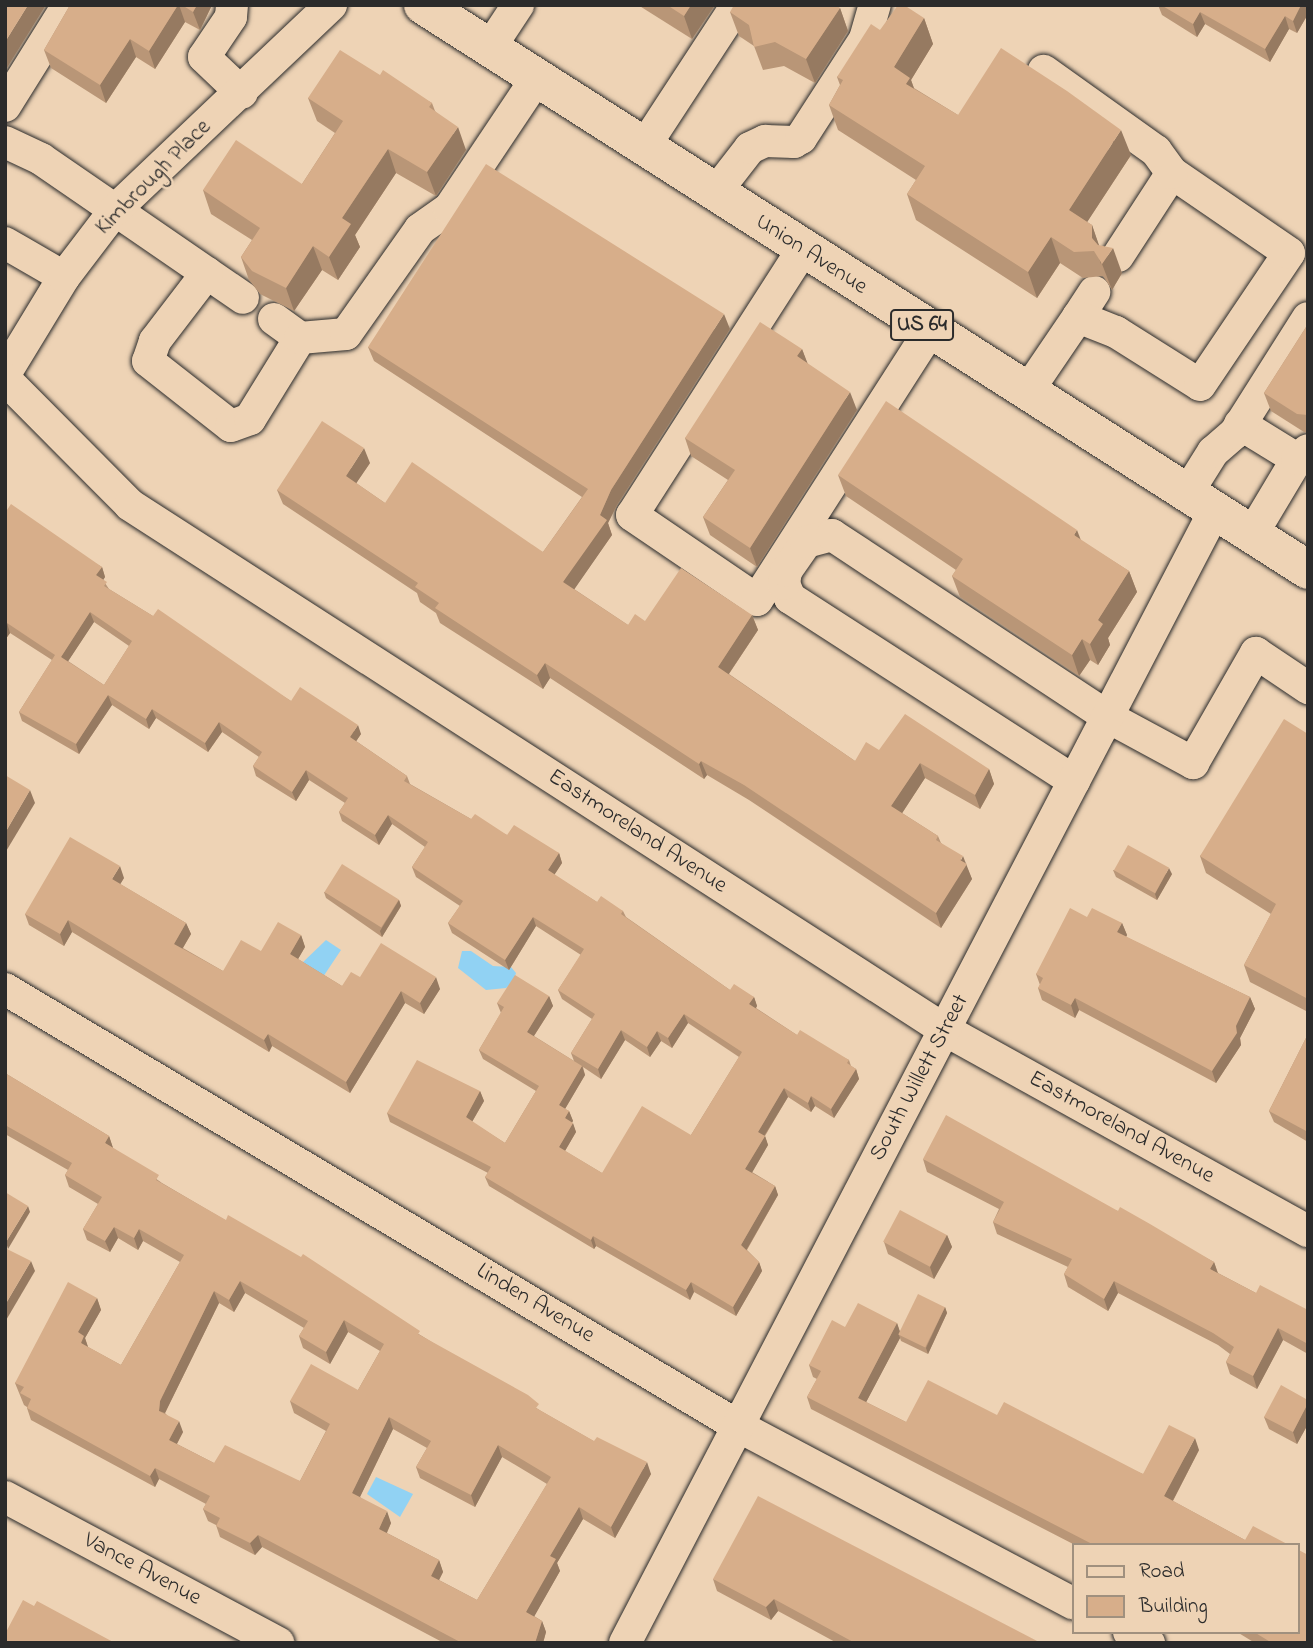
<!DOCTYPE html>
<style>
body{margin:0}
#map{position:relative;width:1313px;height:1648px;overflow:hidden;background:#eed3b5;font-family:"Indie Flower",sans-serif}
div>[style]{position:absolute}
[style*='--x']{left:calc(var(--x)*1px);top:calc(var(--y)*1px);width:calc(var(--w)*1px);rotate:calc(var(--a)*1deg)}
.water>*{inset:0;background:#91d2f3}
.roads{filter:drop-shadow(0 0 2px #2b2b2b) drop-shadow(0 0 2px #2b2b2b)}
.minor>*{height:32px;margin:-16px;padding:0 16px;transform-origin:16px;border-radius:16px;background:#eed3b5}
.major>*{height:38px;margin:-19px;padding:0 19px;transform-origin:19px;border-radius:19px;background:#eed3b5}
.wall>*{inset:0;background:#b99677}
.shaded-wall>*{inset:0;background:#967a61}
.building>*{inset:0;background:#d7ae8a;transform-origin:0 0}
span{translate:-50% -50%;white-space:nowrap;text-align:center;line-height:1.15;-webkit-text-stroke:5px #eed3b5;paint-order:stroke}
.shield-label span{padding:2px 5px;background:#eed3b5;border:2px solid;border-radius:5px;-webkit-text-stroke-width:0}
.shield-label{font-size:21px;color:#2b2b2b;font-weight:700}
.street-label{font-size:23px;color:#2b2b2b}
.frame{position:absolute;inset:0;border:7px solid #2b2b2b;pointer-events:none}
.legend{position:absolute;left:1072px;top:1543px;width:228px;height:91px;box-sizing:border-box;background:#eed3b5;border:2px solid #a0907e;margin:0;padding:9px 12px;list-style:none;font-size:21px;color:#2b2b2b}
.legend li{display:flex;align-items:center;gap:14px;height:35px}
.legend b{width:35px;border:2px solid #a0907e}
</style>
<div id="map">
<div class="water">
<i style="clip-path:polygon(326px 940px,341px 950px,323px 977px,300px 965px)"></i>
<i style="clip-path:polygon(462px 951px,471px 951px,493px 966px,511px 967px,516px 973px,513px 982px,506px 988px,486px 990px,458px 968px)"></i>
<i style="clip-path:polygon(376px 1477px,413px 1494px,400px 1517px,367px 1494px)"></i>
</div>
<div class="roads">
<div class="minor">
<i style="--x:232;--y:5;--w:12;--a:95"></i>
<i style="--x:231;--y:17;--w:48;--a:124"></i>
<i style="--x:204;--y:57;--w:52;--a:43.5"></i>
<i style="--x:489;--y:49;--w:53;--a:-56.6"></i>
<i style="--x:5;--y:106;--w:119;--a:-58"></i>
<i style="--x:5;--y:142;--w:40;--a:25"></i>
<i style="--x:41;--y:159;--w:245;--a:34.5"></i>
<i style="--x:644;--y:147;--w:170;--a:-56.8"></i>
<i style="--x:715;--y:193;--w:57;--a:-52.1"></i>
<i style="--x:750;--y:148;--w:17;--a:-25"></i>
<i style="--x:765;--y:141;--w:29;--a:2"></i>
<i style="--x:794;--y:142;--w:8;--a:-30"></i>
<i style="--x:801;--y:138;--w:118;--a:-57.1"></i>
<i style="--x:865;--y:39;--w:35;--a:-74"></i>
<i style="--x:5;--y:243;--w:68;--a:30"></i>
<i style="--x:803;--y:249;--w:316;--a:122.7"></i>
<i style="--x:632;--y:515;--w:151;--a:34.2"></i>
<i style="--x:757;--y:600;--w:320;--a:-57.3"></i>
<i style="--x:1118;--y:256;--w:99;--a:-57"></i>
<i style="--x:207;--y:273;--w:86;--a:127.4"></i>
<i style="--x:155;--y:341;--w:21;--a:109"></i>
<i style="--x:148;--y:361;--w:105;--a:38.1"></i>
<i style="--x:231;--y:426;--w:20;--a:-20"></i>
<i style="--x:250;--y:419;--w:95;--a:-58.3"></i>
<i style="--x:1078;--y:317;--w:30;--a:-57"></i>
<i style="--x:274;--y:319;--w:32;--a:36"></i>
<i style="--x:300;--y:338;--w:46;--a:-5"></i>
<i style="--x:346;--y:334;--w:128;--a:-54.8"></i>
<i style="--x:420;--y:229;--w:35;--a:-35"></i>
<i style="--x:449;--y:209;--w:156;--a:-56.2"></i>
<i style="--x:5;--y:374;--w:114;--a:-58.7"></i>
<i style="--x:64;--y:277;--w:84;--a:-52.7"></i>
<i style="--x:115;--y:210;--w:298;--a:-43.5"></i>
<i style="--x:5;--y:379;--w:177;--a:45.2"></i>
<i style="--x:130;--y:505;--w:969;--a:32.79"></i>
<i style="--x:945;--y:1030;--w:415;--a:29"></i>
<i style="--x:1027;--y:392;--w:91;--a:-55.8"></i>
<i style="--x:1078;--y:317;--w:41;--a:21.5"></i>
<i style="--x:1116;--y:332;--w:99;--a:32.2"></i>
<i style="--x:1200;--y:385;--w:159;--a:-56"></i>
<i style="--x:1289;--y:253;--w:142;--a:-145.6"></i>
<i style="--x:1172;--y:173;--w:27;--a:-126"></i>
<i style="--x:1156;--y:151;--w:138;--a:-144.5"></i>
<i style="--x:1240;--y:424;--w:67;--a:31.6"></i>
<i style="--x:1186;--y:495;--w:51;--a:-57.9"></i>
<i style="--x:1213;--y:452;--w:29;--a:-41"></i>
<i style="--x:1235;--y:433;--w:136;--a:-57.6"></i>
<i style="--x:1251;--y:536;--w:90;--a:-59.1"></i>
<i style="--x:1297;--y:459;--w:14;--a:-39"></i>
<i style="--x:1074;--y:781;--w:338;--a:-147.2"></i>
<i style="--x:790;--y:598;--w:15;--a:-113"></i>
<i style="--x:784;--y:584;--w:13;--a:-81"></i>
<i style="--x:786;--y:571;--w:35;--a:-55"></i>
<i style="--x:806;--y:542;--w:27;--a:-15"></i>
<i style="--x:832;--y:535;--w:331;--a:33.4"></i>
<i style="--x:1108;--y:717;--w:97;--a:28.4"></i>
<i style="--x:1193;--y:763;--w:127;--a:-60.2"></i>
<i style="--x:1256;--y:653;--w:63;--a:33.9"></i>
<i style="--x:5;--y:989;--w:853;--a:30.8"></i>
<i style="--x:738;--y:1426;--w:379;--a:27.9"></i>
<i style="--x:5;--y:1497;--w:310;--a:28.1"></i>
<i style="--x:1129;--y:1632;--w:23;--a:29"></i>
<i style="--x:625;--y:1643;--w:1275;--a:-62.49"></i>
</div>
<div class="major">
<i style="--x:423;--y:5;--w:1050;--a:32.55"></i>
</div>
</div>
<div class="wall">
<i style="clip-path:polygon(70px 5px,212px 5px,200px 30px,185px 22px,155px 69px,136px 57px,106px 103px,51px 68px,44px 50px)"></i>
<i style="clip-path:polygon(638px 5px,715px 5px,692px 39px)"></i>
<i style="clip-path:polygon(1158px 5px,1308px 5px,1308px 14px,1297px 33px,1289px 29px,1270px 62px,1205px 24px,1197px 37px,1162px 15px)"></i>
<i style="clip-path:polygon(840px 8px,848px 31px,815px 83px,784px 66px,763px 70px,754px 46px,739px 36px,730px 12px)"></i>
<i style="clip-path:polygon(924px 18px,933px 44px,911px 80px,914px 88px,958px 115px,1131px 155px,1087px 222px,1092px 225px,1099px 246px,1122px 273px,1112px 290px,1103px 276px,1083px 278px,1060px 263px,1037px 298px,916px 220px,907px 194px,916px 180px,838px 130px,829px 105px,840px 85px,837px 77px,880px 30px)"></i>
<i style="clip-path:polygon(380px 75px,432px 103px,435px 111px,466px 150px,436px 196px,396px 173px,355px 235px,360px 247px,338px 280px,322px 270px,294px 311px,260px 294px,249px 280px,241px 257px,252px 240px,211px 214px,203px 190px,302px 184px,335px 133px,317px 121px,308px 98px)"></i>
<i style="clip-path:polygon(1308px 324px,1308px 433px,1304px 432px,1271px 411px,1264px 393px)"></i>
<i style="clip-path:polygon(730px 329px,617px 505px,608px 523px,612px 535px,574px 589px,628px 625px,645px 621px,752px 615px,758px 630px,729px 674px,855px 761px,879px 750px,989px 769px,994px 784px,980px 809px,925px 778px,902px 813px,938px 836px,941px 843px,965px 863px,972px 879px,941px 928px,749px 800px,707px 775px,704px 779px,550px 678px,543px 689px,440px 623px,436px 613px,420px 602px,417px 593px,283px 504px,277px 490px,370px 463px,356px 483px,385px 503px,543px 552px,582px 497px,374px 361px,368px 347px)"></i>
<i style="clip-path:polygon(802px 349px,807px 363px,857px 410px,757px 567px,710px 535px,703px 517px,728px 480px,691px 456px,685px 438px)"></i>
<i style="clip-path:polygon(838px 475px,1080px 540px,1129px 571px,1137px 592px,1108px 638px,1110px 645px,1098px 665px,1090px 660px,1079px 676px,960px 597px,952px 576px,956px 570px,846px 496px)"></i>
<i style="clip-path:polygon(evenodd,5px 513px,102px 567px,105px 577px,103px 580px,109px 589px,291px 701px,361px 734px,356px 741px,407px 776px,410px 784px,471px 819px,507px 835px,559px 853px,562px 863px,554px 875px,597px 902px,623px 911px,626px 917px,730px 990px,754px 997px,757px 1006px,756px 1008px,797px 1035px,849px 1060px,851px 1066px,856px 1069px,859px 1079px,834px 1118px,815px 1106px,811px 1112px,788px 1097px,765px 1136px,768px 1145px,752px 1172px,775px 1186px,778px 1195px,747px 1250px,759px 1262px,762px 1271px,736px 1316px,694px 1292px,690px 1300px,596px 1246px,594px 1249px,489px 1186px,485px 1177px,488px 1173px,390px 1122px,387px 1113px,480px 1091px,484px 1101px,472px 1122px,505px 1143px,536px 1091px,483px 1059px,479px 1050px,501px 1013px,497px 1003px,549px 996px,553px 1006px,534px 1036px,574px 1061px,571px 1053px,592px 1019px,562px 999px,558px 990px,581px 955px,536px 926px,509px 970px,452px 933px,448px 923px,460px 906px,416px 877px,412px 867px,425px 847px,392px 824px,379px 845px,342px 821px,339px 812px,345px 803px,309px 780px,296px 801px,256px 776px,253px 766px,259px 757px,222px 732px,208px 752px,156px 718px,149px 729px,112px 705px,79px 754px,22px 721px,19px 712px,52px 660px,10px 633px,5px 640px,5px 513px,94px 622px,129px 646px,104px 685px,68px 661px,94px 622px,5px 513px,688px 1023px,739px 1057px,691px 1135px,602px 1173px,565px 1151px,576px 1132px,572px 1122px,573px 1121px,569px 1111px,565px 1109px,585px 1075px,583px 1067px,601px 1079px,625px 1040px,650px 1057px,661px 1041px,672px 1048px,688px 1023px)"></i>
<i style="clip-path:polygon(1308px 734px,1308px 1012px,1250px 982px,1244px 965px,1271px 914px,1206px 873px,1200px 856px)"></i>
<i style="clip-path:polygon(1113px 870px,1172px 874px,1157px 900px,1116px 877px)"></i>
<i style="clip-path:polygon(124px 878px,120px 884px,186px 923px,191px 934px,183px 948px,223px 971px,261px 951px,301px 935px,305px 947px,298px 959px,342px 986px,360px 977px,440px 989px,424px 1014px,405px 1003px,350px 1093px,272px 1046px,269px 1052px,72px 932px,64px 946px,29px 925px,25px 914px)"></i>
<i style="clip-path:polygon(324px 892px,399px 900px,401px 906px,382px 937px,326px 898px)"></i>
<i style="clip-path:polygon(1087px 917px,1122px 923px,1127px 935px,1126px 937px,1250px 997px,1255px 1009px,1240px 1038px,1241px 1045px,1216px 1083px,1079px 1010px,1075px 1018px,1042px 1000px,1038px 988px,1040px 985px,1036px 974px)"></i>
<i style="clip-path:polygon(1308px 1034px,1308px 1142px,1274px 1122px,1269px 1111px)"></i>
<i style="clip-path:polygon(evenodd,5px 1073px,109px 1136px,113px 1148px,162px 1183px,422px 1336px,541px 1411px,651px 1474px,615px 1538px,583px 1519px,557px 1563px,560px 1571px,534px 1616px,542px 1621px,546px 1632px,543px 1643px,444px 1643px,262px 1547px,255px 1555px,220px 1537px,216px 1525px,208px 1521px,203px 1509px,206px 1504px,159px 1479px,155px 1487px,31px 1420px,27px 1408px,27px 1407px,24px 1405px,15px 1383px,97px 1298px,101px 1310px,85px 1338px,88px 1347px,121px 1365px,180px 1262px,143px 1241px,138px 1250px,118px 1238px,110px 1252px,87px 1240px,83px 1229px,98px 1204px,69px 1187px,65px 1175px,68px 1170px,5px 1134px,5px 1073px,245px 1293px,304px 1328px,299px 1336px,303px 1348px,330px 1364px,348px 1332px,380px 1351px,358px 1390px,290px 1401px,294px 1413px,326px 1431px,300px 1481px,214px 1463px,177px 1444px,183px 1432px,165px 1413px,219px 1303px,234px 1312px,245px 1293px,5px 1073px,393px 1429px,427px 1448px,416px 1467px,420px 1478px,475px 1507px,502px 1457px,547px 1484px,477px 1600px,439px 1580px,443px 1572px,439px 1560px,387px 1533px,391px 1523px,360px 1497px,393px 1429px)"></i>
<i style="clip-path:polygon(923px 1159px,1118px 1211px,1214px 1262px,1218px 1273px,1256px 1293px,1308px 1310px,1308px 1354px,1283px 1340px,1257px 1389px,1230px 1374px,1226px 1362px,1230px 1354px,1218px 1345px,1118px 1293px,1108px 1311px,1068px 1287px,1064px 1274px,1068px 1267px,997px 1234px,993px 1222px,999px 1209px,927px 1172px)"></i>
<i style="clip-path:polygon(947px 1235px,952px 1247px,934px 1279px,888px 1254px,884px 1242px)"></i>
<i style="clip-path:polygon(945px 1307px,947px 1313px,928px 1354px,901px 1341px,900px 1338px,866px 1402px,906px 1422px,997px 1415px,1143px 1474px,1199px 1450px,1173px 1501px,1245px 1540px,1289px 1545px,1075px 1545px,811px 1409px,807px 1397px,817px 1379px,813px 1377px,809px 1365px,845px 1327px,897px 1323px,900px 1332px)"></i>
<i style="clip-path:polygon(1308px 1396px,1308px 1424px,1297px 1444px,1269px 1429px,1264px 1417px,1306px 1399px)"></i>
<i style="clip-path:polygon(713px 1579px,1041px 1643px,837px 1643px,778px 1611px,771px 1620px,717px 1591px)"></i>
<i style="clip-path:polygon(1237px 1632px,1297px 1632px,1308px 1643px,1255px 1643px)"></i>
</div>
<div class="shaded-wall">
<i style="clip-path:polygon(28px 5px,46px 5px,5px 71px,5px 42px)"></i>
<i style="clip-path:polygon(178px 5px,179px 5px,185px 22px,155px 69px,149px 51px)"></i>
<i style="clip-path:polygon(197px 5px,212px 5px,200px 30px,193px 12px)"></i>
<i style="clip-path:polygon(691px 5px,715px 5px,692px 39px,684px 16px)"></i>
<i style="clip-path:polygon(1301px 5px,1308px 5px,1308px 14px,1297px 33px,1293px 21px)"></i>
<i style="clip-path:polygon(840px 8px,848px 31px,815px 83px,806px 59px)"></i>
<i style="clip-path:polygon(1200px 12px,1205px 24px,1197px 37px,1193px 24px)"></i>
<i style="clip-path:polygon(1285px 16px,1289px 29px,1270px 62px,1265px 49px)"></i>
<i style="clip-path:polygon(924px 18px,933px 44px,911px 80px,919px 103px,894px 67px)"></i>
<i style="clip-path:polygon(130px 39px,136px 57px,106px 103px,100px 85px)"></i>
<i style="clip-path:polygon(458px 127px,466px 150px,436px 196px,427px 172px)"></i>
<i style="clip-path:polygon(1121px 130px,1131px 155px,1078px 236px,1069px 210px)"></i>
<i style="clip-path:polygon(388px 149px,396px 173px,355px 235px,360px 247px,338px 280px,329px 257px,342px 218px)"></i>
<i style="clip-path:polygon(1092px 225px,1101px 251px,1101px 264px,1092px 238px)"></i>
<i style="clip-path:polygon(1051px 237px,1060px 263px,1037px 298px,1028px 272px)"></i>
<i style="clip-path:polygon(313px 246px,322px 270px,294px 311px,286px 288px)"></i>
<i style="clip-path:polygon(1113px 248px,1122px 273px,1112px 290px,1102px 264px)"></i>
<i style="clip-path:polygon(724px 314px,730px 329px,617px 505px,608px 523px,612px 535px,569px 597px,563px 582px,600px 515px,611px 490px)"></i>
<i style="clip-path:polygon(802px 349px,809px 367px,797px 356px)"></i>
<i style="clip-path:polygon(850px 392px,857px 410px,757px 567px,750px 548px)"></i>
<i style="clip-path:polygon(364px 448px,370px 463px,351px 491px,346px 476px)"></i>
<i style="clip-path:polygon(1077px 530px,1085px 551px,1074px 535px)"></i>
<i style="clip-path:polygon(102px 567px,105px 577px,100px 585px,96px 575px)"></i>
<i style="clip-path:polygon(1129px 571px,1137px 592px,1108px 638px,1110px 645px,1098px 665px,1090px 644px,1098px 620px)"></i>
<i style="clip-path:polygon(90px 612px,94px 622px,65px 666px,61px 657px)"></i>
<i style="clip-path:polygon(752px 615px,758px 630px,724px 681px,718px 667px)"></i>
<i style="clip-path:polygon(7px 623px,10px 633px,5px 640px,5px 626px)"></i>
<i style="clip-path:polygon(1082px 639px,1090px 660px,1079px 676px,1072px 655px)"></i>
<i style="clip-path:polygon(545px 663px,550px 678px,543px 689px,537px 675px)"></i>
<i style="clip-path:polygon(108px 695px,112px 705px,79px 754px,76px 744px)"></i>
<i style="clip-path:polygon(152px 709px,156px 718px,149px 729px,146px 719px)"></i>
<i style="clip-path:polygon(219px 722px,222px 732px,208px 752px,205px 743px)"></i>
<i style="clip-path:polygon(358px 725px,361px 734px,353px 746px,350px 737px)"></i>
<i style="clip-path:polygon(701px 761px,707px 775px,704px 779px,699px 764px)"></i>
<i style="clip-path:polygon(920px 763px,925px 778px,897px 821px,891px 806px)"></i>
<i style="clip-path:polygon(989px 769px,994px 784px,980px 809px,975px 795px)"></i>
<i style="clip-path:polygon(306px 770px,309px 780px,296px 801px,292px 792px)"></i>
<i style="clip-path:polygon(30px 790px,35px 803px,5px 853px,5px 833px)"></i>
<i style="clip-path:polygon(388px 815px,392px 824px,379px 845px,375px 835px)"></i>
<i style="clip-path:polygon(559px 853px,562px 863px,551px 880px,548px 870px)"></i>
<i style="clip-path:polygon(963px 856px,972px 879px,941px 928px,936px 913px)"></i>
<i style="clip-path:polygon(120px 866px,124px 878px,116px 891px,112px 879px)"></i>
<i style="clip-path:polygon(1169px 868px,1172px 874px,1157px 900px,1155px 894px)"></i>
<i style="clip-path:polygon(399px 900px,401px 906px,382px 937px,380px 931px)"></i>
<i style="clip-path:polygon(533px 917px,536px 926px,509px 970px,505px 960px)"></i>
<i style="clip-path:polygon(68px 920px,72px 932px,64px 946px,60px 934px)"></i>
<i style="clip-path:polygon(186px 923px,191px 934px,178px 956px,174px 944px)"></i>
<i style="clip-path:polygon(1122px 923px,1127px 935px,1122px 945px,1117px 932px)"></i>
<i style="clip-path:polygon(301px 935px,305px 947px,294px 966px,290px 954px)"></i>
<i style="clip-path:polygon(436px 977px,440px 989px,424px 1014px,420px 1003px)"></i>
<i style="clip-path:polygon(401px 991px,405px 1003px,350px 1093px,346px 1082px)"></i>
<i style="clip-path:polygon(549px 996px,553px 1006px,530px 1042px,527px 1032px)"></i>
<i style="clip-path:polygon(754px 997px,757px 1006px,753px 1013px,749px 1004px)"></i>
<i style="clip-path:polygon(1250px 997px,1255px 1009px,1240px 1038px,1241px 1045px,1216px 1083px,1212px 1071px)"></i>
<i style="clip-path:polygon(1075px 998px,1079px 1010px,1075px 1018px,1071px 1005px)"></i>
<i style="clip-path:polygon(684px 1014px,688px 1023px,672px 1048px,668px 1038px)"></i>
<i style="clip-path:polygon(621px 1030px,625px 1040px,601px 1079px,598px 1069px)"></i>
<i style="clip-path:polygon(657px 1031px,661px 1041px,650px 1057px,647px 1047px)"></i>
<i style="clip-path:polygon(268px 1034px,272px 1046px,269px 1052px,264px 1040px)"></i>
<i style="clip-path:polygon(582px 1066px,585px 1075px,562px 1114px,559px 1105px)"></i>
<i style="clip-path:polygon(856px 1069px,859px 1079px,834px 1118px,831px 1109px)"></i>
<i style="clip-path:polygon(784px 1088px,788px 1097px,761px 1141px,758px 1132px)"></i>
<i style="clip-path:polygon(480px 1091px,484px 1101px,469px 1127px,466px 1117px)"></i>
<i style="clip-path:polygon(811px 1096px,815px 1106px,811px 1112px,808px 1103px)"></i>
<i style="clip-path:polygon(569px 1111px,573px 1121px,568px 1128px,565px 1118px)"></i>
<i style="clip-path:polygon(573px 1123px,576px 1132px,562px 1156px,559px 1147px)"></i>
<i style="clip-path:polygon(109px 1136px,113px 1148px,105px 1143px)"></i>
<i style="clip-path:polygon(765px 1136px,768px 1145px,749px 1178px,745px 1169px)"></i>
<i style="clip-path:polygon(775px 1186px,778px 1195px,744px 1254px,741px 1245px)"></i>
<i style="clip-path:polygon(28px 1206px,30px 1212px,8px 1249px,6px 1242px)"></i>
<i style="clip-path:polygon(114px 1227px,118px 1238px,110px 1252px,105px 1241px)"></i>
<i style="clip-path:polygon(139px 1229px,143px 1241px,138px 1250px,134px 1238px)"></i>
<i style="clip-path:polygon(947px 1235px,952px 1247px,934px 1279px,930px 1267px)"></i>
<i style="clip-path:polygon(593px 1236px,596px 1246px,594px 1249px,591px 1240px)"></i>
<i style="clip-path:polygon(31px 1261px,35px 1271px,5px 1322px,5px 1305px)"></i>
<i style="clip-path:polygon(759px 1262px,762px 1271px,736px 1316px,733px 1307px)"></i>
<i style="clip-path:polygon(1214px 1262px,1218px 1274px,1210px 1269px)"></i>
<i style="clip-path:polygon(240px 1281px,245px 1293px,234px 1312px,229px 1300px)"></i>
<i style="clip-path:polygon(1114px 1281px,1118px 1293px,1108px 1311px,1104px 1299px)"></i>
<i style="clip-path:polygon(691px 1282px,694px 1292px,690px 1300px,686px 1290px)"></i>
<i style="clip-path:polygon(214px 1291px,219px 1303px,165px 1413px,159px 1411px,160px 1401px)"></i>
<i style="clip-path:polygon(97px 1298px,101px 1310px,85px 1338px,88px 1347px,85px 1355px,78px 1332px)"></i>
<i style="clip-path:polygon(945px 1307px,947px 1313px,928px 1354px,926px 1348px)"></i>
<i style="clip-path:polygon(344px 1320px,348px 1332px,330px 1364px,326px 1352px)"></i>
<i style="clip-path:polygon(897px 1323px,901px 1335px,899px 1335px,900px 1338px,862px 1410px,858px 1398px)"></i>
<i style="clip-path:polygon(1278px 1328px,1283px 1340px,1257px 1389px,1253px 1376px)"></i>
<i style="clip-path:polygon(1306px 1407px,1308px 1412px,1308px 1424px,1297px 1444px,1293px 1432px)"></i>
<i style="clip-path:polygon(389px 1417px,393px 1429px,356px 1505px,352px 1493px)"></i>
<i style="clip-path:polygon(179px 1421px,183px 1432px,173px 1451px,169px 1440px)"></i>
<i style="clip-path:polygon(1195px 1438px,1199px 1450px,1169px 1508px,1164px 1496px)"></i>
<i style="clip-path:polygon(498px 1445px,502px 1457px,475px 1507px,471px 1495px)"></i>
<i style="clip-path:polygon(647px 1462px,651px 1474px,615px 1538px,611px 1527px)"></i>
<i style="clip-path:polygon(155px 1468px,159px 1479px,155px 1487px,150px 1476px)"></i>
<i style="clip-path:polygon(579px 1507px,583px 1519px,557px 1563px,560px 1571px,530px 1624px,526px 1612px,550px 1556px)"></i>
<i style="clip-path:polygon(387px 1511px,391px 1523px,383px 1541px,379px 1529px)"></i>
<i style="clip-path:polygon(258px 1535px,262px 1547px,255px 1555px,250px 1543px)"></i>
<i style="clip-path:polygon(439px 1560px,443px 1572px,435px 1588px,431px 1576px)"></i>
<i style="clip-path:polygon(774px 1599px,778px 1611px,771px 1620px,766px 1607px)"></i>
<i style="clip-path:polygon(542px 1621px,546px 1632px,543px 1643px,535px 1643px)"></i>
</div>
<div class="building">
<i style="clip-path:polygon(5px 5px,28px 5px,5px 42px)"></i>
<i style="clip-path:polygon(70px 5px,178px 5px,149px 51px,130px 39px,100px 85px,44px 50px)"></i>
<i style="clip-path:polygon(182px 5px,197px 5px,193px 12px)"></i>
<i style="clip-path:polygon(667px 5px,691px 5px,684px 16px)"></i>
<i style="clip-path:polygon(734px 5px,836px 5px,840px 8px,806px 59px,775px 42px,754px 47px,749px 25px,730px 12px)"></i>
<i style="clip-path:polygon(898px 5px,904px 5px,924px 18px,894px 67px,910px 78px,906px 84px,958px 115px,1001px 48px,1067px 91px,1121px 130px,1069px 210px,1092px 225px,1092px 238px,1098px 245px,1113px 248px,1102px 264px,1094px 251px,1074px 252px,1051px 237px,1028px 272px,907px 194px,925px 166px,829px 105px,843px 80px,837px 77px,871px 24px,880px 30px)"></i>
<i style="clip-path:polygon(1161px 5px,1301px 5px,1293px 21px,1285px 16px,1265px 49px,1200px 12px,1193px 24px)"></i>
<i style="clip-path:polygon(340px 50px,380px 75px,383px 70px,432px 103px,429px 107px,458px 127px,427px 172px,388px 149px,342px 218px,351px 224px,329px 257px,313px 246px,286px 288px,252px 271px,241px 257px,260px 228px,203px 190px,236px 140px,302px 184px,343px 121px,308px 98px)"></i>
<i style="clip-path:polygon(486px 164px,724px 314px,611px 490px,600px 515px,607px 520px,563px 582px,628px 625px,635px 614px,645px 621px,681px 568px,752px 615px,718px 667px,855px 761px,866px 742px,879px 750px,905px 714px,989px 769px,975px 795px,920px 763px,891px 806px,938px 836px,936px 840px,963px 856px,960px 860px,967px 864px,936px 913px,744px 785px,701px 761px,699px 764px,545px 663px,537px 675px,435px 608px,439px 603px,415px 587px,418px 583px,277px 490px,322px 421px,364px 448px,346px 476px,385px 503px,412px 462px,543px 552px,588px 489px,368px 347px)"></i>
<i style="clip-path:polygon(760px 322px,802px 349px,797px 356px,850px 392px,750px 548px,703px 517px,735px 470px,685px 438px)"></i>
<i style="clip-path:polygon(1308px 324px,1308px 415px,1297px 414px,1264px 393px)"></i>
<i style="clip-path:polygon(886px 401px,1077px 530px,1074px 535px,1129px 571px,1098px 620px,1103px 624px,1090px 644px,1082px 639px,1072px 655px,952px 576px,963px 559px,838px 475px)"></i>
<i style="clip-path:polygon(evenodd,11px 504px,102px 567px,96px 575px,107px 582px,104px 586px,153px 616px,158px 609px,291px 701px,300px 687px,332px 708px,358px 725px,350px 737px,407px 776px,404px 781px,471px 819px,475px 814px,507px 835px,514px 825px,559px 853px,548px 870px,597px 902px,601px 896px,623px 911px,621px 914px,730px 990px,734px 984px,754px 997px,749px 1004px,797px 1035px,800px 1030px,849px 1060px,847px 1063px,856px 1069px,831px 1109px,811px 1096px,808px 1103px,784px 1088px,758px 1132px,765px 1136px,745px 1169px,775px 1186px,741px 1245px,759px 1262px,733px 1307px,691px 1282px,686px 1290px,593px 1236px,591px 1240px,485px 1177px,491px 1167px,387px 1113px,417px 1060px,480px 1091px,466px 1117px,505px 1143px,539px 1086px,479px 1050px,504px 1007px,497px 1003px,515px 975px,549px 996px,527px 1032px,582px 1066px,559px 1105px,569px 1111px,565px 1118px,573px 1123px,559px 1147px,602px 1173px,642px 1106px,691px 1135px,742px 1052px,684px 1014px,668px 1038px,657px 1031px,647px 1047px,621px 1030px,598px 1069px,571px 1053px,595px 1014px,558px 990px,584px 949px,533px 917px,505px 960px,448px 923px,463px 901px,412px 867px,428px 842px,388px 815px,375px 835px,339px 812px,348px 798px,306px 770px,292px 792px,253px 766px,262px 752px,219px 722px,205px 743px,152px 709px,146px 719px,108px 695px,76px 744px,19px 712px,55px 655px,7px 623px,5px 626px,5px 513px,11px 504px,90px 612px,132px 641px,104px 685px,61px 657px,90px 612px)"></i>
<i style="clip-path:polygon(1284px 719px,1308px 734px,1308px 999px,1244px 965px,1276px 904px,1200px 856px)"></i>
<i style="clip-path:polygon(5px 775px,30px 790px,5px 833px)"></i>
<i style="clip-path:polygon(70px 837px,120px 866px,112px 879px,186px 923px,174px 944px,223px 971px,241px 940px,261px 951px,278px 922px,301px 935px,290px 954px,342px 986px,351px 972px,360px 977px,381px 943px,436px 977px,420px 1003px,401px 991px,346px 1082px,268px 1034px,264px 1040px,68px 920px,60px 934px,25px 914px)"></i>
<i style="left:1128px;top:845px;width:47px;height:29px;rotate:29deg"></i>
<i style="left:342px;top:864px;width:67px;height:33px;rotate:32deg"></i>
<i style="clip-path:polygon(1070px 908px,1087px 917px,1092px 908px,1122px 923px,1117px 932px,1250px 997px,1236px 1026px,1237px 1033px,1212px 1071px,1075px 998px,1071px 1005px,1038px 988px,1043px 978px,1036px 974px)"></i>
<i style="clip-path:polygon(1308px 1034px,1308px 1132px,1269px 1111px)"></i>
<i style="clip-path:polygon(evenodd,5px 1073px,109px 1136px,105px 1143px,159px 1175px,156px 1180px,226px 1220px,228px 1215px,301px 1257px,303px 1254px,420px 1331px,418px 1334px,528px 1395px,539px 1404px,536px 1408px,594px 1441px,597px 1437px,647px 1462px,611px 1527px,579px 1507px,550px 1556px,556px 1559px,526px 1612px,542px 1621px,535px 1643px,462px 1643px,258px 1535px,250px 1543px,216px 1526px,220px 1518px,203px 1509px,210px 1496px,155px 1468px,150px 1476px,27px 1408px,31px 1399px,20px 1393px,24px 1387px,15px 1383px,68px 1282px,97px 1298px,78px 1332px,84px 1336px,81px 1343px,121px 1365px,184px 1255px,139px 1229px,134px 1238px,114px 1227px,105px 1241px,83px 1229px,102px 1197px,65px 1175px,72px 1163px,5px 1125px,5px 1073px,240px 1281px,308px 1321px,299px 1336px,326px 1352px,344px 1320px,384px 1344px,358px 1390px,311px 1364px,290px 1401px,330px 1424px,300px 1481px,225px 1445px,214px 1463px,169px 1440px,179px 1421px,159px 1411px,160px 1401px,214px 1291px,229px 1300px,240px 1281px,5px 1073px,389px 1417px,431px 1441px,416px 1467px,471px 1495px,498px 1445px,551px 1477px,477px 1600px,431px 1576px,439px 1560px,379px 1529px,387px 1511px,352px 1493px,389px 1417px)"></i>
<i style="clip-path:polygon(946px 1115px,1118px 1211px,1120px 1207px,1150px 1224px,1214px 1262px,1210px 1269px,1256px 1293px,1260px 1285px,1308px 1310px,1308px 1344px,1278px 1328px,1253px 1376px,1226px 1362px,1234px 1347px,1213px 1333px,1114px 1281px,1104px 1299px,1064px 1274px,1072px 1259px,993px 1222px,1004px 1202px,923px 1159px)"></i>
<i style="clip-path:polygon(5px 1192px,28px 1206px,6px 1242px,5px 1242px)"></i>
<i style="left:900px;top:1210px;width:53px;height:36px;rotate:28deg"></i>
<i style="clip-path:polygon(5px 1248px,31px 1261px,5px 1305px)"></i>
<i style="left:918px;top:1294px;width:30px;height:45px;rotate:26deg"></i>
<i style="clip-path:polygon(858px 1303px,897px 1323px,858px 1398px,906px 1422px,928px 1380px,997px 1415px,1004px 1402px,1143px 1474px,1169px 1425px,1195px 1438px,1164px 1496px,1245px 1540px,1253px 1526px,1289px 1545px,1094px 1545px,807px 1397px,821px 1371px,809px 1365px,832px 1320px,845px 1327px)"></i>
<i style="clip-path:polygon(1281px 1385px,1306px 1399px,1308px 1396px,1308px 1408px,1306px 1407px,1293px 1432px,1264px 1417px)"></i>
<i style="clip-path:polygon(758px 1496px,1041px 1643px,855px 1643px,774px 1599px,766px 1607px,713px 1579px)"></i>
<i style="clip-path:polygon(1297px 1549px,1308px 1555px,1308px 1643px,1272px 1643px,1254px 1632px,1297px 1632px)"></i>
<i style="clip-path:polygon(23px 1600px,34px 1606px,37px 1601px,115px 1643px,5px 1643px,5px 1634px)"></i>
</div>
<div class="shield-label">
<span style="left:922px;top:325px">US 64</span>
</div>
<div class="street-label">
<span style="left:154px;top:178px;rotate:-45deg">Kimbrough Place</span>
<span style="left:811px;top:255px;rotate:33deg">Union Avenue</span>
<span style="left:637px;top:832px;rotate:33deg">Eastmoreland Avenue</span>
<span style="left:920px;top:1078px;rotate:-62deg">South Willett Street</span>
<span style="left:1121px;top:1128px;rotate:29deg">Eastmoreland Avenue</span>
<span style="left:535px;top:1304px;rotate:31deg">Linden Avenue</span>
<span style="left:142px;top:1570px;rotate:28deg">Vance Avenue</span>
</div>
<div class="frame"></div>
<ul class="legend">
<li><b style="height:9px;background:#eed3b5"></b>Road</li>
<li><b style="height:19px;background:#d7ae8a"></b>Building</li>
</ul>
</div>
